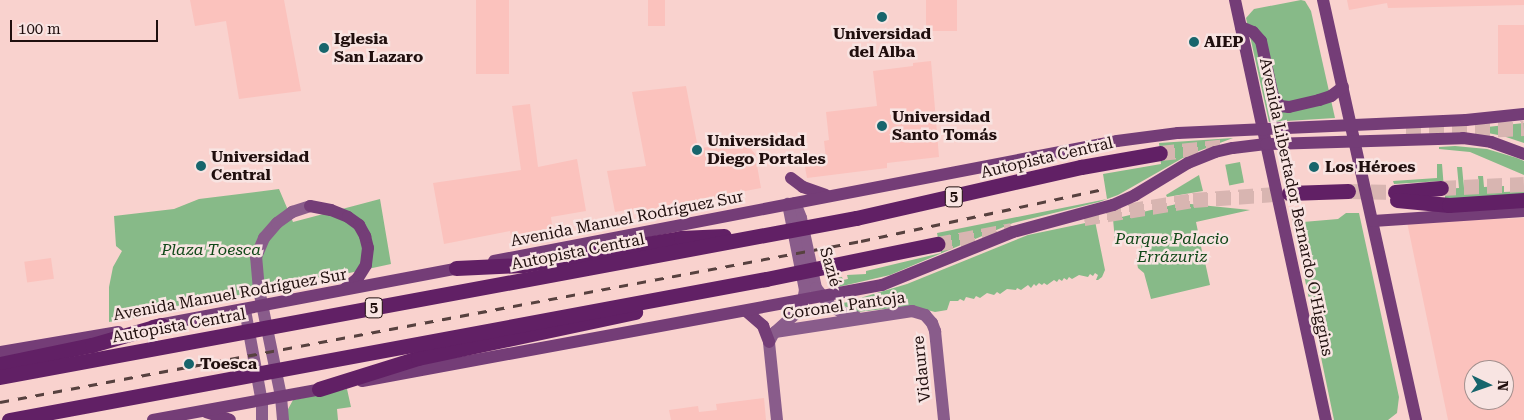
<!DOCTYPE html>
<meta charset="utf-8">
<style>
body{margin:0}
#map{position:relative;width:1524px;height:420px;overflow:hidden;background:#f9d2ce;font-family:"Roboto Serif",serif}
div>[style]{position:absolute}
[style*='--x']{left:calc(var(--x)*1px);top:calc(var(--y)*1px);width:calc(var(--w)*1px);rotate:calc(var(--a)*1deg)}
.built>*{inset:0;background:#fbc2bd;transform-origin:0 0}
.green>*{inset:0;background:#87ba88;transform-origin:0 0}
.highway-tunnel>*{height:15px;margin-top:-7.5px;transform-origin:0;background:repeating-linear-gradient(90deg,#d8b5b1 0 15px,transparent 0 23px)}
.secondary>*{height:12px;margin:-6px;padding:0 6px;transform-origin:6px;border-radius:6px;background:#895c8b}
.primary>*{height:12px;margin:-6px;padding:0 6px;transform-origin:6px;border-radius:6px;background:#743d77}
.highway>*{height:15px;margin:-7.5px;padding:0 7.5px;transform-origin:7.5px;border-radius:7.5px;background:#612065}
.rail>*{height:3px;margin-top:-1.5px;transform-origin:0;background:repeating-linear-gradient(90deg,#57413f 0 9px,transparent 0 18px)}
.dots>*{width:14px;height:14px;translate:-50% -50%;box-sizing:border-box;border:2px solid #f8e4e2;border-radius:50%}
span{translate:-50% -50%;white-space:nowrap;text-align:center;line-height:1.15;-webkit-text-stroke:5px #f8e4e2;paint-order:stroke}
.shield-label span{padding:1px 4px;background:#f8e4e2;border:1px solid;border-radius:4px;-webkit-text-stroke-width:0}
.shield-label{font-size:15px;color:#200f0e;font-weight:700}
.poi-label{font-size:16px;color:#200f0e;font-weight:700}
.left{translate:0 -50%;text-align:left}
.street-label{font-size:16px;color:#200f0e}
.park-label{font-size:16px;color:#114818;font-style:italic}
.north{position:absolute;left:1464px;top:360px;width:50px;height:50px;box-sizing:border-box;background:#f8e4e2;border:1px solid #a28f8d;border-radius:50%;rotate:93deg;font-size:14px;font-weight:700;line-height:20px;text-align:center;color:#200f0e}
.north::after{content:'';display:block;margin:auto;width:18px;height:22px;background:#17656c;clip-path:polygon(50% 0,100% 100%,50% 72%,0 100%)}
.scale{position:absolute;left:10px;top:20px;width:148px;height:22px;box-sizing:border-box;border:2px solid #200f0e;border-top:0;padding-left:6px;font-size:15px;line-height:18px;white-space:nowrap;color:#200f0e;-webkit-text-stroke:4px #f8e4e2;paint-order:stroke}
</style>
<div id="map">
<div class="built">
<i style="clip-path:polygon(190px 0,284px 0,301px 91px,239px 99px,226px 21px,195px 26px)"></i>
<i style="left:476px;top:0;width:33px;height:74px"></i>
<i style="left:648px;top:0;width:17px;height:26px"></i>
<i style="left:926px;top:0;width:31px;height:31px"></i>
<i style="clip-path:polygon(1347px 0,1524px 0,1524px 5px,1388px 8px,1387px 3px,1349px 10px)"></i>
<i style="left:1498px;top:25px;width:26px;height:49px"></i>
<i style="clip-path:polygon(931px 61px,939px 157px,887px 163px,887px 168px,807px 178px,804px 162px,826px 159px,824px 141px,829px 140px,826px 112px,877px 106px,873px 71px,913px 66px,913px 63px)"></i>
<i style="clip-path:polygon(686px 86px,698px 148px,747px 144px,755px 154px,761px 188px,646px 210px,645px 207px,615px 212px,607px 171px,646px 166px,632px 92px)"></i>
<i style="clip-path:polygon(530px 104px,538px 167px,577px 159px,586px 211px,551px 217px,553px 233px,512px 240px,510px 231px,444px 244px,433px 183px,521px 170px,512px 106px)"></i>
<i style="clip-path:polygon(evenodd,1524px 218px,1524px 420px,1448px 420px,1407px 222px,1524px 218px,1474px 370px,1504px 370px,1504px 400px,1474px 400px,1474px 370px)"></i>
<i style="left:51px;top:258px;width:21px;height:27px;rotate:82deg"></i>
<i style="clip-path:polygon(764px 398px,766px 420px,671px 420px,669px 410px,698px 406px,699px 412px,717px 410px,716px 404px)"></i>
</div>
<div class="green">
<i style="clip-path:polygon(1301px 0,1305px 1px,1311px 11px,1335px 118px,1269px 122px,1246px 18px,1254px 9px)"></i>
<i style="clip-path:polygon(1524px 123px,1524px 143px,1503px 136px,1478px 131px,1478px 128px)"></i>
<i style="clip-path:polygon(1233px 138px,1188px 155px,1118px 195px,1099px 202px,1013px 223px,890px 275px,838px 287px,837px 278px,842px 277px,843px 280px,848px 279px,847px 275px,866px 274px,866px 271px,941px 253px,937px 233px,1107px 199px,1103px 174px,1161px 164px,1159px 143px)"></i>
<i style="clip-path:polygon(1455px 146px,1487px 149px,1517px 158px,1524px 161px,1524px 175px,1470px 152px,1439px 149px,1439px 147px)"></i>
<i style="left:1240px;top:162px;width:21px;height:15px;rotate:79deg"></i>
<i style="clip-path:polygon(1437px 164px,1442px 164px,1444px 189px,1459px 188px,1457px 167px,1462px 167px,1464px 188px,1479px 187px,1478px 176px,1483px 176px,1484px 187px,1504px 186px,1504px 192px,1524px 191px,1524px 195px,1445px 199px,1445px 195px,1441px 195px,1441px 181px,1394px 184px,1393px 181px,1437px 178px)"></i>
<i style="clip-path:polygon(1199px 175px,1203px 191px,1167px 197px,1166px 195px)"></i>
<i style="clip-path:polygon(279px 189px,293px 222px,380px 199px,391px 264px,177px 310px,109px 322px,109px 287px,113px 267px,122px 251px,116px 246px,114px 216px,174px 209px,199px 199px)"></i>
<i style="clip-path:polygon(1181px 203px,1250px 210px,1196px 222px,1203px 256px,1203px 261px,1205px 262px,1210px 285px,1151px 299px,1144px 273px,1138px 268px,1136px 258px,1143px 256px,1139px 236px,1115px 241px,1113px 219px)"></i>
<i style="clip-path:polygon(1346px 213px,1359px 213px,1399px 397px,1397px 413px,1388px 420px,1334px 420px,1292px 217px,1302px 216px,1303px 222px,1338px 219px)"></i>
<i style="clip-path:polygon(1095px 221px,1105px 270px,1102px 277px,1098px 280px,1096px 280px,1098px 275px,1095px 273px,1093px 276px,1090px 274px,1088px 277px,1079px 275px,1072px 279px,1069px 277px,1067px 280px,1064px 278px,1062px 281px,1059px 279px,1057px 282px,1054px 280px,1047px 285px,1044px 283px,1042px 285px,1039px 283px,1036px 286px,1034px 284px,1031px 288px,1028px 285px,1021px 290px,1017px 288px,1016px 290px,1007px 289px,1000px 294px,997px 292px,994px 295px,987px 293px,980px 298px,976px 296px,974px 299px,966px 297px,964px 301px,960px 299px,958px 301px,950px 301px,947px 310px,935px 312px,912px 306px,857px 312px,840px 304px,907px 284px,1028px 235px)"></i>
<i style="clip-path:polygon(347px 389px,351px 407px,337px 409px,338px 420px,287px 420px,287px 411px,293px 400px)"></i>
</div>
<div class="highway-tunnel">
<i style="--x:1406;--y:134;--w:118;--a:-2.9"></i>
<i style="--x:1160;--y:153;--w:68;--a:-5.9"></i>
<i style="--x:1441;--y:188;--w:83;--a:-2.8"></i>
<i style="--x:1348;--y:191;--w:47;--a:1.2"></i>
<i style="--x:1084;--y:218;--w:110;--a:-9.4"></i>
<i style="--x:1193;--y:200;--w:96;--a:-4.2"></i>
<i style="--x:937;--y:244;--w:76;--a:-10.6"></i>
</div>
<div class="secondary">
<i style="--x:795;--y:203;--w:16;--a:68"></i>
<i style="--x:801;--y:218;--w:72;--a:77.9"></i>
<i style="--x:816;--y:288;--w:22;--a:51"></i>
<i style="--x:830;--y:305;--w:13;--a:32"></i>
<i style="--x:841;--y:312;--w:16;--a:18"></i>
<i style="--x:245;--y:310;--w:95;--a:79.6"></i>
<i style="--x:262;--y:403;--w:17;--a:90"></i>
<i style="--x:775;--y:332;--w:139;--a:-8.7"></i>
<i style="--x:912;--y:311;--w:14;--a:17"></i>
<i style="--x:925;--y:315;--w:11;--a:49"></i>
<i style="--x:932;--y:323;--w:9;--a:69"></i>
<i style="--x:935;--y:331;--w:89;--a:84.2"></i>
<i style="--x:283;--y:420;--w:24;--a:-95"></i>
<i style="--x:281;--y:396;--w:108;--a:-101.7"></i>
<i style="--x:259;--y:290;--w:33;--a:-95"></i>
<i style="--x:256;--y:257;--w:21;--a:-67"></i>
<i style="--x:264;--y:238;--w:20;--a:-49"></i>
<i style="--x:277;--y:223;--w:19;--a:-36"></i>
<i style="--x:292;--y:212;--w:19;--a:-18"></i>
<i style="--x:777;--y:420;--w:78;--a:-95.9"></i>
<i style="--x:769;--y:342;--w:9;--a:-63"></i>
<i style="--x:773;--y:334;--w:30;--a:-42"></i>
<i style="--x:795;--y:314;--w:15;--a:-58"></i>
<i style="--x:803;--y:301;--w:11;--a:-80"></i>
<i style="--x:805;--y:290;--w:88;--a:-101.2"></i>
</div>
<div class="primary">
<i style="--x:1235;--y:0;--w:430;--a:77.8"></i>
<i style="--x:1323;--y:0;--w:430;--a:77.5"></i>
<i style="--x:1241;--y:27;--w:13;--a:23"></i>
<i style="--x:1253;--y:32;--w:12;--a:48"></i>
<i style="--x:1261;--y:41;--w:56;--a:77.7"></i>
<i style="--x:1273;--y:96;--w:12;--a:55"></i>
<i style="--x:1280;--y:106;--w:9;--a:6"></i>
<i style="--x:1289;--y:107;--w:31;--a:-13"></i>
<i style="--x:1319;--y:100;--w:13;--a:-18"></i>
<i style="--x:1331;--y:96;--w:15;--a:-37"></i>
<i style="--x:791;--y:178;--w:15;--a:37"></i>
<i style="--x:803;--y:187;--w:24;--a:19"></i>
<i style="--x:310;--y:206;--w:21;--a:11"></i>
<i style="--x:331;--y:210;--w:18;--a:22"></i>
<i style="--x:348;--y:217;--w:14;--a:36"></i>
<i style="--x:359;--y:225;--w:13;--a:61"></i>
<i style="--x:365;--y:236;--w:12;--a:76"></i>
<i style="--x:368;--y:248;--w:17;--a:97"></i>
<i style="--x:366;--y:265;--w:15;--a:122"></i>
<i style="--x:358;--y:278;--w:17;--a:140"></i>
<i style="--x:1373;--y:221;--w:151;--a:-3.8"></i>
<i style="--x:494;--y:261;--w:634;--a:-10.9"></i>
<i style="--x:1117;--y:141;--w:62;--a:-7.5"></i>
<i style="--x:1178;--y:133;--w:288;--a:-2.6"></i>
<i style="--x:1466;--y:120;--w:58;--a:-5.9"></i>
<i style="--x:746;--y:311;--w:23;--a:41"></i>
<i style="--x:763;--y:326;--w:17;--a:69"></i>
<i style="--x:153;--y:326;--w:318;--a:-10.7"></i>
<i style="--x:0;--y:352;--w:120;--a:-9.6"></i>
<i style="--x:362;--y:381;--w:529;--a:-10.46"></i>
<i style="--x:882;--y:285;--w:141;--a:-22"></i>
<i style="--x:1013;--y:232;--w:104;--a:-15.1"></i>
<i style="--x:1113;--y:205;--w:24;--a:-24"></i>
<i style="--x:1135;--y:195;--w:62;--a:-31.1"></i>
<i style="--x:1188;--y:163;--w:29;--a:-22"></i>
<i style="--x:1215;--y:152;--w:18;--a:-13"></i>
<i style="--x:1233;--y:148;--w:33;--a:-7"></i>
<i style="--x:1266;--y:144;--w:197;--a:-1.7"></i>
<i style="--x:1463;--y:138;--w:28;--a:8"></i>
<i style="--x:1491;--y:142;--w:35;--a:20"></i>
<i style="--x:206;--y:412;--w:25;--a:18"></i>
<i style="--x:153;--y:420;--w:178;--a:-10.4"></i>
</div>
<div class="highway">
<i style="--x:1395;--y:192;--w:46;--a:-5"></i>
<i style="--x:1289;--y:193;--w:59;--a:-1.9"></i>
<i style="--x:1397;--y:200;--w:52;--a:5.5"></i>
<i style="--x:1449;--y:205;--w:75;--a:-3.8"></i>
<i style="--x:456;--y:268;--w:67;--a:-2.6"></i>
<i style="--x:523;--y:265;--w:160;--a:-9.7"></i>
<i style="--x:681;--y:238;--w:43;--a:-2.7"></i>
<i style="--x:0;--y:364;--w:94;--a:-11.7"></i>
<i style="--x:92;--y:345;--w:72;--a:-16.2"></i>
<i style="--x:0;--y:377;--w:871;--a:-10.52"></i>
<i style="--x:856;--y:218;--w:231;--a:-12.8"></i>
<i style="--x:1081;--y:167;--w:80;--a:-10"></i>
<i style="--x:319;--y:389;--w:104;--a:-17.4"></i>
<i style="--x:418;--y:358;--w:222;--a:-12"></i>
<i style="--x:9;--y:420;--w:770;--a:-10.55"></i>
<i style="--x:766;--y:279;--w:175;--a:-11.6"></i>
</div>
<div class="rail">
<i style="--x:0;--y:402;--w:876;--a:-10.59"></i>
<i style="--x:861;--y:241;--w:248;--a:-12.1"></i>
</div>
<div class="dots">
<i style="left:882px;top:17px;background:#17656c"></i>
<i style="left:1194px;top:42px;background:#17656c"></i>
<i style="left:324px;top:48px;background:#17656c"></i>
<i style="left:882px;top:126px;background:#17656c"></i>
<i style="left:697px;top:150px;background:#17656c"></i>
<i style="left:201px;top:166px;background:#17656c"></i>
<i style="left:1314px;top:167px;background:#17656c"></i>
<i style="left:189px;top:364px;background:#17656c"></i>
</div>
<div class="shield-label">
<span style="left:954px;top:197px">5</span>
<span style="left:374px;top:308px">5</span>
</div>
<div class="poi-label">
<span style="left:882px;top:43px">Universidad<br>del Alba</span>
<span class="left" style="left:334px;top:48px">Iglesia<br>San Lazaro</span>
<span class="left" style="left:1204px;top:42px">AIEP</span>
<span class="left" style="left:892px;top:126px">Universidad<br>Santo Tomás</span>
<span class="left" style="left:707px;top:150px">Universidad<br>Diego Portales</span>
<span class="left" style="left:211px;top:166px">Universidad<br>Central</span>
<span class="left" style="left:1325px;top:167px">Los Héroes</span>
<span class="left" style="left:200px;top:364px">Toesca</span>
</div>
<div class="street-label">
<span style="left:1047px;top:158px;rotate:-13deg">Autopista Central</span>
<span style="left:1296px;top:207px;rotate:78deg">Avenida Libertador Bernardo O'Higgins</span>
<span style="left:627px;top:219px;rotate:-11deg">Avenida Manuel Rodríguez Sur</span>
<span style="left:578px;top:252px;rotate:-11deg">Autopista Central</span>
<span style="left:830px;top:267px;rotate:74deg">Sazié</span>
<span style="left:230px;top:295px;rotate:-10deg">Avenida Manuel Rodríguez Sur</span>
<span style="left:844px;top:306px;rotate:-8deg">Coronel Pantoja</span>
<span style="left:179px;top:326px;rotate:-10deg">Autopista Central</span>
<span style="left:922px;top:369px;rotate:-96deg">Vidaurre</span>
</div>
<div class="park-label">
<span style="left:1172px;top:248px">Parque Palacio<br>Errázuriz</span>
<span style="left:211px;top:250px">Plaza Toesca</span>
</div>
<div class="north">N</div>
<div class="scale">100 m</div>
</div>
